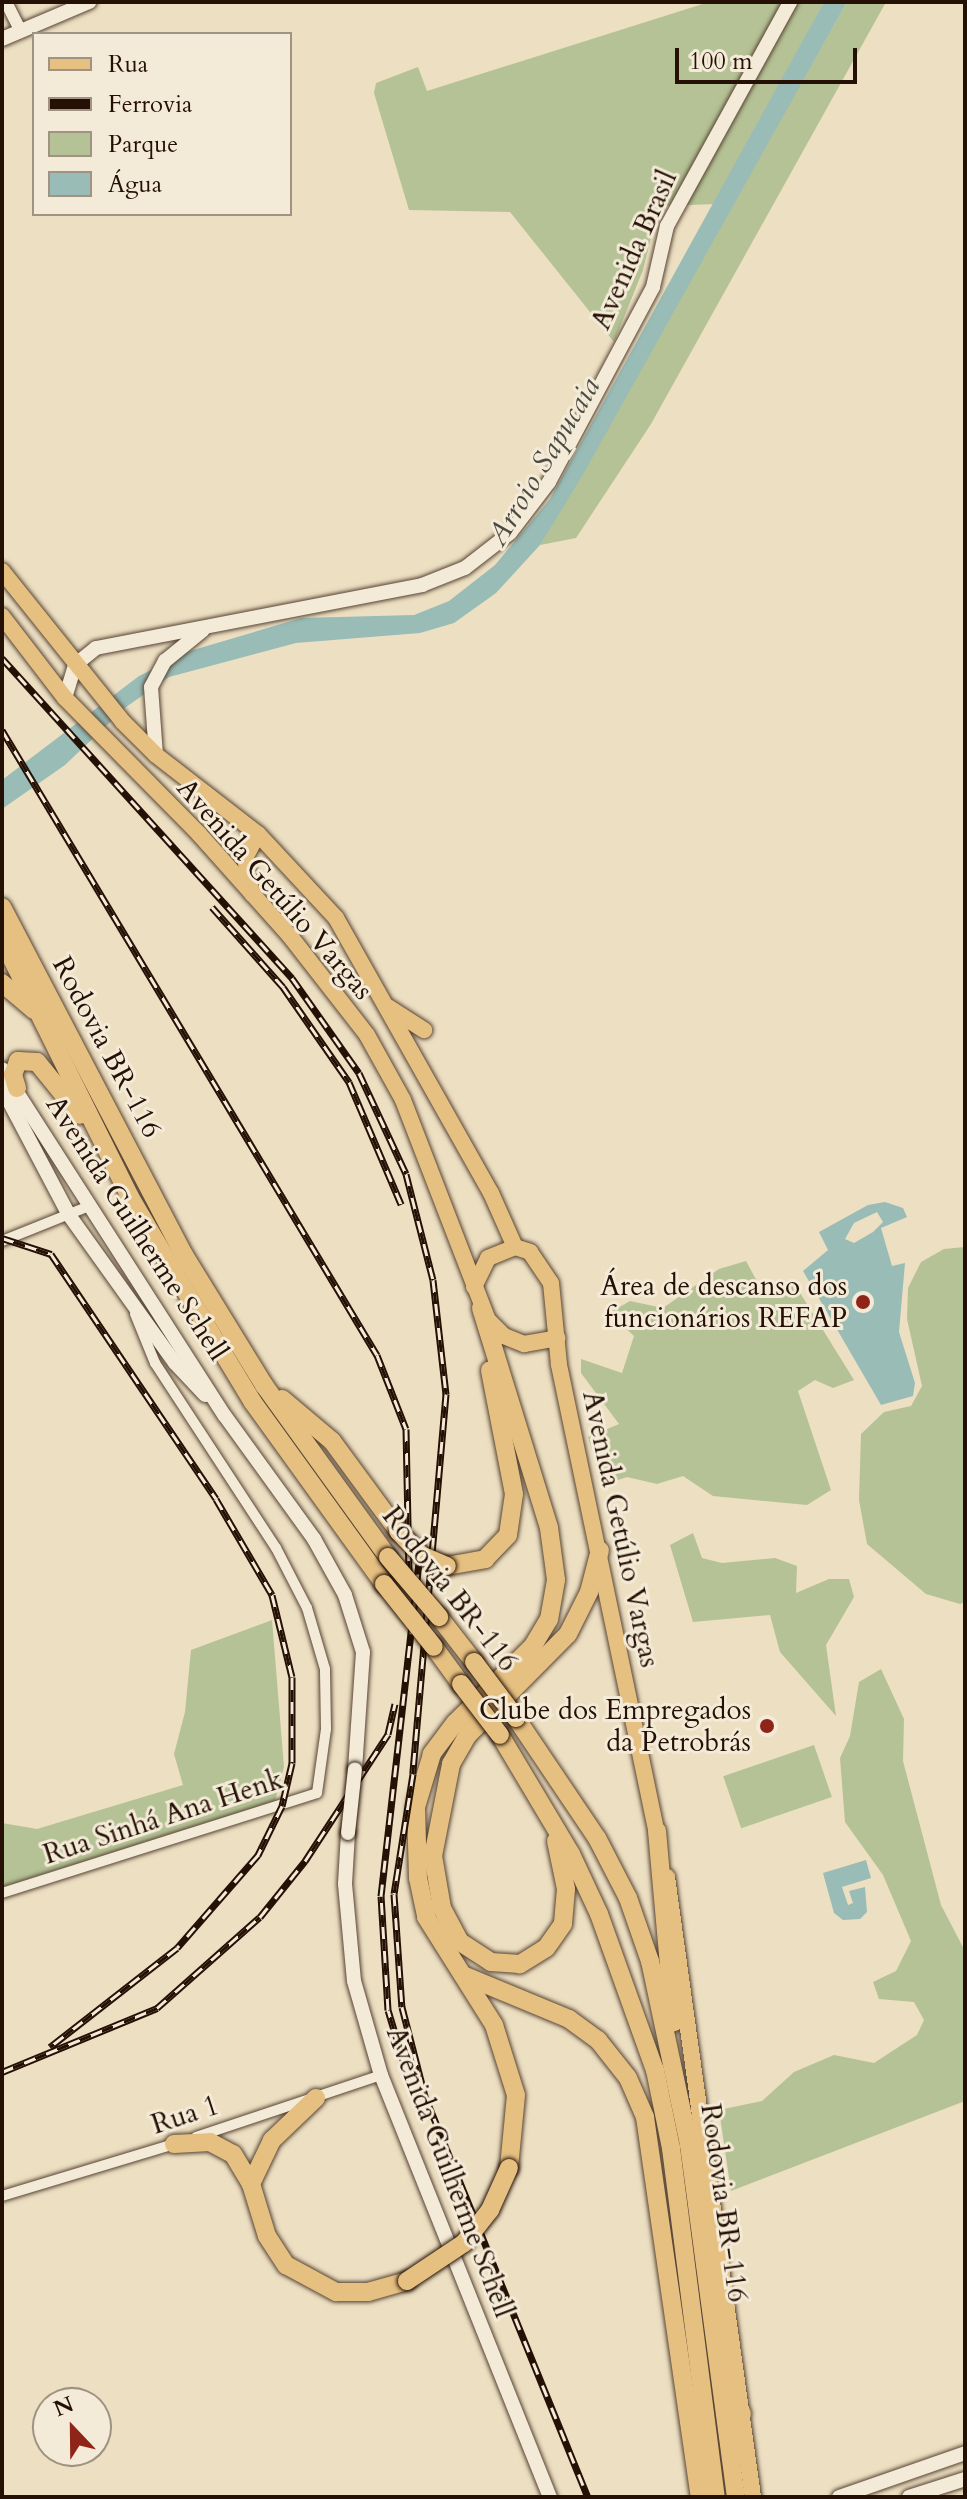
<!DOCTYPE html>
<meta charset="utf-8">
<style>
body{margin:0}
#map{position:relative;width:967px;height:2499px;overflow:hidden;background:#eddfc2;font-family:Cardo,serif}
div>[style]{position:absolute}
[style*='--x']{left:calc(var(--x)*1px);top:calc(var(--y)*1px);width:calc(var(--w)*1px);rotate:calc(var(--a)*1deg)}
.green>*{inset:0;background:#b5c295;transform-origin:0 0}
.water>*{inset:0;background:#99bcb7}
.roads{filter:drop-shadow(0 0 2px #564434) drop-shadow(0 0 2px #564434)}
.minor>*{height:10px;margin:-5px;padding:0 5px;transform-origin:5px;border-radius:5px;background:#f3ead7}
.tertiary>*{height:12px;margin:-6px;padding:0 6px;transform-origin:6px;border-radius:6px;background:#f3ead7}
.secondary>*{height:14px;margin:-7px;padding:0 7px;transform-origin:7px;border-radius:7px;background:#f3ead7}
.primary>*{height:16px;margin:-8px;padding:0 8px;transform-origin:8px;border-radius:8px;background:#e6c081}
.motorway>*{height:18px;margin:-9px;padding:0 9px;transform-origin:9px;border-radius:9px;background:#e6c081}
.rail>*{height:7px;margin-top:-3.5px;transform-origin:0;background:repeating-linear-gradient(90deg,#f3ead7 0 12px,#241004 0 24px);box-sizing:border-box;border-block:2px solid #241004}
.bridges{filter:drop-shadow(0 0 2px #241004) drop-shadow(0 0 2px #241004)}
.secondary-bridge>*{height:14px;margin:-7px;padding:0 7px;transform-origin:7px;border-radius:7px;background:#f3ead7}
.motorway-bridge>*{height:18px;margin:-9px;padding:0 9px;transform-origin:9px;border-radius:9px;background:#e6c081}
.dots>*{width:22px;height:22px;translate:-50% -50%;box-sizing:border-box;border:4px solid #f3ead7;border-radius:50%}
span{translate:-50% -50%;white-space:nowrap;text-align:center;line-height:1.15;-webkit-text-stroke:6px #f3ead7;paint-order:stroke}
.street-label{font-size:28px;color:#241004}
.poi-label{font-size:28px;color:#241004}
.right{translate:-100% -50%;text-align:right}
.water-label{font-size:30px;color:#4d4c43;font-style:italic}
.frame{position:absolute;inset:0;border:4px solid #241004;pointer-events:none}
.legend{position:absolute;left:32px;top:32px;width:260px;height:184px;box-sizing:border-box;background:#f3ead7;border:2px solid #a09383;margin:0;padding:10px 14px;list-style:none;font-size:24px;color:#241004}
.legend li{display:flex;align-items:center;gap:16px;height:40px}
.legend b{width:40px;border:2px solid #a09383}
.north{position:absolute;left:32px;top:2387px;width:80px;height:80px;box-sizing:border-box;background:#f3ead7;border:2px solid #a09383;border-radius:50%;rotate:338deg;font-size:22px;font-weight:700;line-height:32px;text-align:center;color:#241004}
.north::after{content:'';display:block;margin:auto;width:28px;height:36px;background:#8f2418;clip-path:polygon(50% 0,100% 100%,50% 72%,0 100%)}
.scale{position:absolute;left:675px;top:48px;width:182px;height:36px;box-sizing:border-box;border:4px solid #241004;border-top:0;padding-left:10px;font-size:24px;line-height:28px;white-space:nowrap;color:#241004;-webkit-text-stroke:6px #f3ead7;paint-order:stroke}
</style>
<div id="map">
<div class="green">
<i style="clip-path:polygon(709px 2px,824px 2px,717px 204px,659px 206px,643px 270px,614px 342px,510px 212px,409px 210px,374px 93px,376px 83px,418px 67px,427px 91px)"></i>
<i style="clip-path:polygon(847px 2px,886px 2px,651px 424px,576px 538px,540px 545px)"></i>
<i style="clip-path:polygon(965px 1247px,965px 1602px,960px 1604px,926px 1594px,867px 1544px,859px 1500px,861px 1434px,884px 1412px,911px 1406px,922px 1386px,907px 1319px,908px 1288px,921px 1262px,944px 1249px)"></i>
<i style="clip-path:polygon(746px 1261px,766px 1298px,789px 1293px,792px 1280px,854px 1380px,833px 1388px,815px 1380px,798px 1391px,831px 1490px,807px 1505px,713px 1496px,683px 1476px,657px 1484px,627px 1477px,603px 1485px,588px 1437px,619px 1424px,581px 1373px,581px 1359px,622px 1373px,634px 1336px,609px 1313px,630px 1301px,663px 1308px,719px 1269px)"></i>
<i style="clip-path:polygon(693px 1533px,702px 1558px,722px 1563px,775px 1558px,797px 1566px,796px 1593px,829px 1579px,849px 1579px,854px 1597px,826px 1645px,836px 1716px,780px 1652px,770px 1615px,693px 1622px,670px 1545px)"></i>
<i style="clip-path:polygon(272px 1620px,284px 1767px,275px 1801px,2px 1887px,2px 1823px,37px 1829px,183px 1785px,174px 1754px,185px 1712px,191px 1650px)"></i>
<i style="clip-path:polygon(881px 1669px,904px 1719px,903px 1761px,941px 1905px,965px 1951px,965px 2101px,731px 2191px,719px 2110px,762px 2101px,794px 2072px,834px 2055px,874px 2063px,917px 2035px,924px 2020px,914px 2002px,879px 1999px,873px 1982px,896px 1971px,911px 1941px,883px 1875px,845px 1822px,840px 1758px,850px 1736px,859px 1682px)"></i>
<i style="left:814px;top:1745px;width:55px;height:96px;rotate:71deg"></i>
</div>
<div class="water">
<i style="clip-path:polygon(824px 2px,847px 2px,581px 478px,540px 545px,496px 593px,454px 623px,420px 633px,296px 643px,169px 677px,126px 707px,65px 765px,2px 809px,2px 780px,139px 676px,190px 651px,301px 618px,414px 615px,449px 601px,495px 565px,550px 499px)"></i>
<i style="clip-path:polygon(evenodd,885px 1202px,903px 1208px,907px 1217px,881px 1228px,892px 1266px,905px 1263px,899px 1332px,915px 1383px,913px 1396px,881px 1405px,803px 1271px,828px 1250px,819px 1232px,868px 1205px,885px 1202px,877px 1212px,883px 1222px,873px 1232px,854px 1243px,845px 1239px,854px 1223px,877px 1212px)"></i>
<i style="clip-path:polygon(866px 1860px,871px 1878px,842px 1887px,848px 1905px,853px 1903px,849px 1891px,865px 1887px,867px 1912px,860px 1919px,843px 1920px,834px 1913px,823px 1873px)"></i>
</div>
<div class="roads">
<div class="minor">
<i style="--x:2;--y:1241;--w:92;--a:-21.8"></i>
<i style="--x:2;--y:1893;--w:330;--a:-17.6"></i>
<i style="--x:317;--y:1793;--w:65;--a:-82"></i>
<i style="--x:326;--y:1729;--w:60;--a:-91"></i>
<i style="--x:325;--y:1669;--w:64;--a:-106.4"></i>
<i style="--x:307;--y:1608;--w:68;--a:-117.3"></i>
<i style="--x:276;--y:1548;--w:221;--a:-123.2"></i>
<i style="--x:155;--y:1363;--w:53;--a:-112.2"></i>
<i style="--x:196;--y:2137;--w:195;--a:-18.5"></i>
<i style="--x:2;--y:2196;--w:183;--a:-16.8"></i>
</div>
<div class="tertiary">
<i style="--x:6;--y:2;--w:33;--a:63"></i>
</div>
<div class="secondary">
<i style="--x:2;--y:39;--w:95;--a:-23"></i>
<i style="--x:65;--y:698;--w:34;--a:-73"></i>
<i style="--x:75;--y:665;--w:27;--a:-39"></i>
<i style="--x:96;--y:648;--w:332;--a:-10.9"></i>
<i style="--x:422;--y:585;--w:46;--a:-21.6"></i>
<i style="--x:465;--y:568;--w:57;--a:-37.9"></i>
<i style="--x:510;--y:533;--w:64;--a:-52.6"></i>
<i style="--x:549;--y:482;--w:221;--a:-61.9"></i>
<i style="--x:653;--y:287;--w:63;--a:-77.1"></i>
<i style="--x:667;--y:226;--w:256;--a:-61.2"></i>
<i style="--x:156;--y:755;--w:68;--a:-94.2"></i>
<i style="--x:151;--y:687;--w:30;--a:-62"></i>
<i style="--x:165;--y:661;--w:49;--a:-39.2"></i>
<i style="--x:2;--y:1069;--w:412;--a:57.3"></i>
<i style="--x:225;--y:1416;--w:152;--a:54.1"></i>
<i style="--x:314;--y:1539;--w:64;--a:61"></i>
<i style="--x:345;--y:1595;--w:60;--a:72.5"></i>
<i style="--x:363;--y:1652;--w:117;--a:93.9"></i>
<i style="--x:2;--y:1088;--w:144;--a:62.2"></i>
<i style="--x:69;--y:1215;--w:182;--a:54.4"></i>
<i style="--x:175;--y:1363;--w:44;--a:46.8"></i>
<i style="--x:348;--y:1833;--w:51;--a:93.4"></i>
<i style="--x:345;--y:1884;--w:97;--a:84.7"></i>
<i style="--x:354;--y:1981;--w:98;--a:74"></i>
<i style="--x:381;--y:2075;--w:455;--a:68.2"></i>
<i style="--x:839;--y:2497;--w:133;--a:-19.2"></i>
<i style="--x:909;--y:2497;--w:59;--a:-17.8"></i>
</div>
<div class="primary">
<i style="--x:2;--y:571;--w:192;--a:51.3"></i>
<i style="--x:122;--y:721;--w:48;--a:45"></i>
<i style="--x:156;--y:755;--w:129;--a:37.8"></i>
<i style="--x:258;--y:834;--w:115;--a:47.1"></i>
<i style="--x:336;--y:918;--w:316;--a:60.6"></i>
<i style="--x:491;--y:1193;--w:59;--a:66"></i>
<i style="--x:515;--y:1247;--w:16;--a:18"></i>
<i style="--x:530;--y:1252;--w:37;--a:56"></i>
<i style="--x:551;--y:1283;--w:82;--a:84.4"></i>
<i style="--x:559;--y:1365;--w:487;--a:78.2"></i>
<i style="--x:2;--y:616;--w:103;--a:52.5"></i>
<i style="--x:65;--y:698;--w:191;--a:45.4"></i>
<i style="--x:199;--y:834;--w:137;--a:48.3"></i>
<i style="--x:290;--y:936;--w:125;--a:52.1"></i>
<i style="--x:367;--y:1035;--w:74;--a:61"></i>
<i style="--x:403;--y:1100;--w:236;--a:68.9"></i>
<i style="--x:488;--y:1320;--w:23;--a:45"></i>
<i style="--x:504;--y:1336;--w:22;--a:22"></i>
<i style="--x:524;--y:1344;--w:34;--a:-10"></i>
<i style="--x:252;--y:894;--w:37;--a:-101"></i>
<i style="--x:245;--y:858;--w:27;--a:-62"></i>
<i style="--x:388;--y:1007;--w:43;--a:32.6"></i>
<i style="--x:474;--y:1287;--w:32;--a:-64"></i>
<i style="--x:488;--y:1258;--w:29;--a:-22"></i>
<i style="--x:667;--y:1877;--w:626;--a:82.1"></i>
</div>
<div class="motorway">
<i style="--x:2;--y:907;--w:393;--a:62.4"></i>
<i style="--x:184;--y:1255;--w:153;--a:58.4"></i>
<i style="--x:264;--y:1385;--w:212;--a:54.2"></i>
<i style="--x:2;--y:939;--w:288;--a:63.6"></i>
<i style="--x:130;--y:1197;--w:87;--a:59.6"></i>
<i style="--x:174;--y:1272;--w:151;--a:58.8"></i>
<i style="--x:252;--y:1401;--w:226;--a:54.2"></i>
<i style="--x:2;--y:983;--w:42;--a:40.2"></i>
<i style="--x:17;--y:1088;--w:14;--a:-107"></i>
<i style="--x:13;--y:1075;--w:15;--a:-70"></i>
<i style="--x:18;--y:1061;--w:19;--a:3"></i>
<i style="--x:37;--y:1062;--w:68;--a:50.9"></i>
<i style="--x:481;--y:1308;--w:230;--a:72.8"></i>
<i style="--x:549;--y:1528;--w:52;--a:82.3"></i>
<i style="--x:556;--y:1580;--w:40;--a:100"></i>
<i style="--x:549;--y:1619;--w:33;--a:121"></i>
<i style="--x:532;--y:1647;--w:108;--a:135.4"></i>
<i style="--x:455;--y:1723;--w:39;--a:127"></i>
<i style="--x:432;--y:1754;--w:55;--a:106.8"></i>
<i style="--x:416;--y:1807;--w:71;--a:88.4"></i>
<i style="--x:418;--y:1878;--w:40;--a:78"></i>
<i style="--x:426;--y:1917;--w:128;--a:57.8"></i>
<i style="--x:494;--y:2025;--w:73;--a:72.6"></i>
<i style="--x:516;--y:2095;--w:73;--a:95.5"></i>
<i style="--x:282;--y:1399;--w:65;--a:40"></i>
<i style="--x:332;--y:1441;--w:112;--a:53.7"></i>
<i style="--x:447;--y:1566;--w:39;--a:-10"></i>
<i style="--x:485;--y:1559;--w:33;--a:-46"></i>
<i style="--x:508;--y:1535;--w:41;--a:-81.7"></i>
<i style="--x:514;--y:1494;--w:126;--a:-101"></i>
<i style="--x:439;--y:1617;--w:57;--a:52.1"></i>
<i style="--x:434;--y:1647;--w:46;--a:53.9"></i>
<i style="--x:516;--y:1718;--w:145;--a:56"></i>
<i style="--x:597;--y:1838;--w:68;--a:62.7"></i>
<i style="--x:628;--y:1898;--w:67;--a:70.8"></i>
<i style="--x:650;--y:1961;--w:188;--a:78"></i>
<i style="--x:689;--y:2145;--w:355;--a:82.4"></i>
<i style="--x:500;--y:1735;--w:139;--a:59.2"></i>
<i style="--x:571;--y:1854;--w:66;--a:65"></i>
<i style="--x:599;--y:1914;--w:166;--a:70.3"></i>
<i style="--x:655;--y:2070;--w:80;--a:78.4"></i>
<i style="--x:671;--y:2148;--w:352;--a:82.7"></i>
<i style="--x:657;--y:1831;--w:192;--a:84.9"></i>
<i style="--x:556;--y:1841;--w:49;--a:78.2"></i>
<i style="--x:566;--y:1889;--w:35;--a:95"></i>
<i style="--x:563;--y:1924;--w:29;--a:125"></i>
<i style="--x:546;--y:1948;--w:31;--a:148"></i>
<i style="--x:520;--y:1964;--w:29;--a:-176"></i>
<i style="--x:491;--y:1962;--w:37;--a:-147"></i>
<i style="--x:460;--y:1942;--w:38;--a:-118"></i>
<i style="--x:442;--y:1908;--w:53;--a:-99.8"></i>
<i style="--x:433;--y:1856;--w:94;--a:-78.9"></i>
<i style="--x:451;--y:1764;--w:34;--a:-60"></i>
<i style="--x:468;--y:1735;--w:142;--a:-45.3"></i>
<i style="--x:568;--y:1634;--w:47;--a:-63.4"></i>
<i style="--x:589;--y:1592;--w:43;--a:-75.3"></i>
<i style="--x:463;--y:1975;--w:115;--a:22.5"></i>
<i style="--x:569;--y:2019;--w:36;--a:36"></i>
<i style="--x:598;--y:2040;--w:48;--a:51.7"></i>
<i style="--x:628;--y:2078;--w:43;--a:66.4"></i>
<i style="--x:645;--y:2117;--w:384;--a:81.8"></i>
<i style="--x:316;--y:2098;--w:61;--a:136.3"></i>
<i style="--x:272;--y:2140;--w:49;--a:115.5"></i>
<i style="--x:251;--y:2184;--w:54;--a:72.9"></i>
<i style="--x:267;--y:2236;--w:35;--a:57"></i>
<i style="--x:286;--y:2265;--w:57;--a:28.4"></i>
<i style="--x:336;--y:2292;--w:32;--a:0"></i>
<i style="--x:368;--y:2292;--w:41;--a:-15.8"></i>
<i style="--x:174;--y:2144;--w:36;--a:-3"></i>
<i style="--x:210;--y:2142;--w:26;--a:28"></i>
<i style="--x:233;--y:2154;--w:35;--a:59"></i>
<i style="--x:723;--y:2382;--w:37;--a:59"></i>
</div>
</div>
<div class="rail">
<i style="--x:2;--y:658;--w:432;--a:47.8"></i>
<i style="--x:292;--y:978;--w:116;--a:54.8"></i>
<i style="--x:359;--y:1073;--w:111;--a:65"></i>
<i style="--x:406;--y:1174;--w:109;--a:75.7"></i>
<i style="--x:433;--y:1280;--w:115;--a:83.5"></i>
<i style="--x:446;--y:1394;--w:381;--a:95"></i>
<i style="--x:413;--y:1774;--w:121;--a:99"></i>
<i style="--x:394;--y:1894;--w:113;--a:86"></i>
<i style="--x:402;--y:2007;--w:92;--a:75.5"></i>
<i style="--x:425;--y:2096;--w:433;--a:67.9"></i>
<i style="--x:2;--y:730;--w:729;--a:59.04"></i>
<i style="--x:377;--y:1355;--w:79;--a:68.6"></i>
<i style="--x:406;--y:1429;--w:148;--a:88.8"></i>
<i style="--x:212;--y:907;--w:107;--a:48.4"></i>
<i style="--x:283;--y:987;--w:116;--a:55.2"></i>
<i style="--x:349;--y:1082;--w:133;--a:66.9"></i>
<i style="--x:2;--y:1238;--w:52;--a:18.1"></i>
<i style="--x:51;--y:1254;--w:295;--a:56"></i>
<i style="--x:216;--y:1499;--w:111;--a:59.7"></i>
<i style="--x:272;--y:1595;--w:84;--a:76.3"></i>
<i style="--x:292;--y:1677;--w:86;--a:90"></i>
<i style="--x:292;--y:1763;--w:44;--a:103.1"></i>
<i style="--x:282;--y:1806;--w:55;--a:116.1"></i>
<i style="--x:258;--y:1855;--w:123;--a:131.1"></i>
<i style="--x:177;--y:1948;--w:161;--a:142.1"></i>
<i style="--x:2;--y:2072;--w:168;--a:-22.4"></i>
<i style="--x:157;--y:2008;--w:137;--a:-41.5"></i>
<i style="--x:260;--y:1917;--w:72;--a:-51.2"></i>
<i style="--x:305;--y:1861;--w:152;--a:-56.8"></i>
<i style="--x:388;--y:1734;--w:31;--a:-77"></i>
<i style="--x:411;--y:2086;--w:79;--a:-106.8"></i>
<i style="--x:388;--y:2010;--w:114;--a:-93.5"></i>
<i style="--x:381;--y:1896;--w:354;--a:-83.5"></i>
</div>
<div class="bridges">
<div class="secondary-bridge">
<i style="--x:348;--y:1833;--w:64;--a:-83.8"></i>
</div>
<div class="motorway-bridge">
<i style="--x:398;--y:1531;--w:33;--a:46"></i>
<i style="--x:421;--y:1555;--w:28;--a:23"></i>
<i style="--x:388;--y:1557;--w:79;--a:49.6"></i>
<i style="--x:384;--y:1584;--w:80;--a:51.6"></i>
<i style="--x:474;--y:1662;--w:70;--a:53.1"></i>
<i style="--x:461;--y:1684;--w:64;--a:52.6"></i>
<i style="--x:407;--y:2281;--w:69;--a:-33.7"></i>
<i style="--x:464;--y:2243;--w:42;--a:-51.8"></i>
<i style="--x:490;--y:2210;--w:46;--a:-65.7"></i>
</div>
</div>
<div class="dots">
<i style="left:863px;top:1302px;background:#8f2418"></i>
<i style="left:767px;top:1726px;background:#8f2418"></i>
</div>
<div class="street-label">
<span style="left:634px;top:250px;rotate:-66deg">Avenida Brasil</span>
<span style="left:275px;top:889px;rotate:49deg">Avenida Getúlio Vargas</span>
<span style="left:107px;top:1047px;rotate:62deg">Rodovia BR-116</span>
<span style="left:137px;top:1228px;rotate:57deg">Avenida Guilherme Schell</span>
<span style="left:621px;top:1529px;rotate:78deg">Avenida Getúlio Vargas</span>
<span style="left:450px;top:1589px;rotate:52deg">Rodovia BR-116</span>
<span style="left:163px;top:1817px;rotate:-18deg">Rua Sinhá Ana Henk</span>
<span style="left:185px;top:2115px;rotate:-18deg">Rua 1</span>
<span style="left:450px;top:2172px;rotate:69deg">Avenida Guilherme Schell</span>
<span style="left:724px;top:2203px;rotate:82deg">Rodovia BR-116</span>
</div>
<div class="poi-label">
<span class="right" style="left:847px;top:1302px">Área de descanso dos<br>funcionários REFAP</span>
<span class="right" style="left:751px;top:1726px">Clube dos Empregados<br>da Petrobrás</span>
</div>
<div class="water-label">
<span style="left:544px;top:462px;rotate:-59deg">Arroio Sapucaia</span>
</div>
<div class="frame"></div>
<ul class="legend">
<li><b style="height:10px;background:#e6c081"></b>Rua</li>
<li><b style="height:10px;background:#241004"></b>Ferrovia</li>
<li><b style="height:22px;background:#b5c295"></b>Parque</li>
<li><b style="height:22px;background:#99bcb7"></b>Água</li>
</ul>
<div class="north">N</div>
<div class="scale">100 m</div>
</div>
